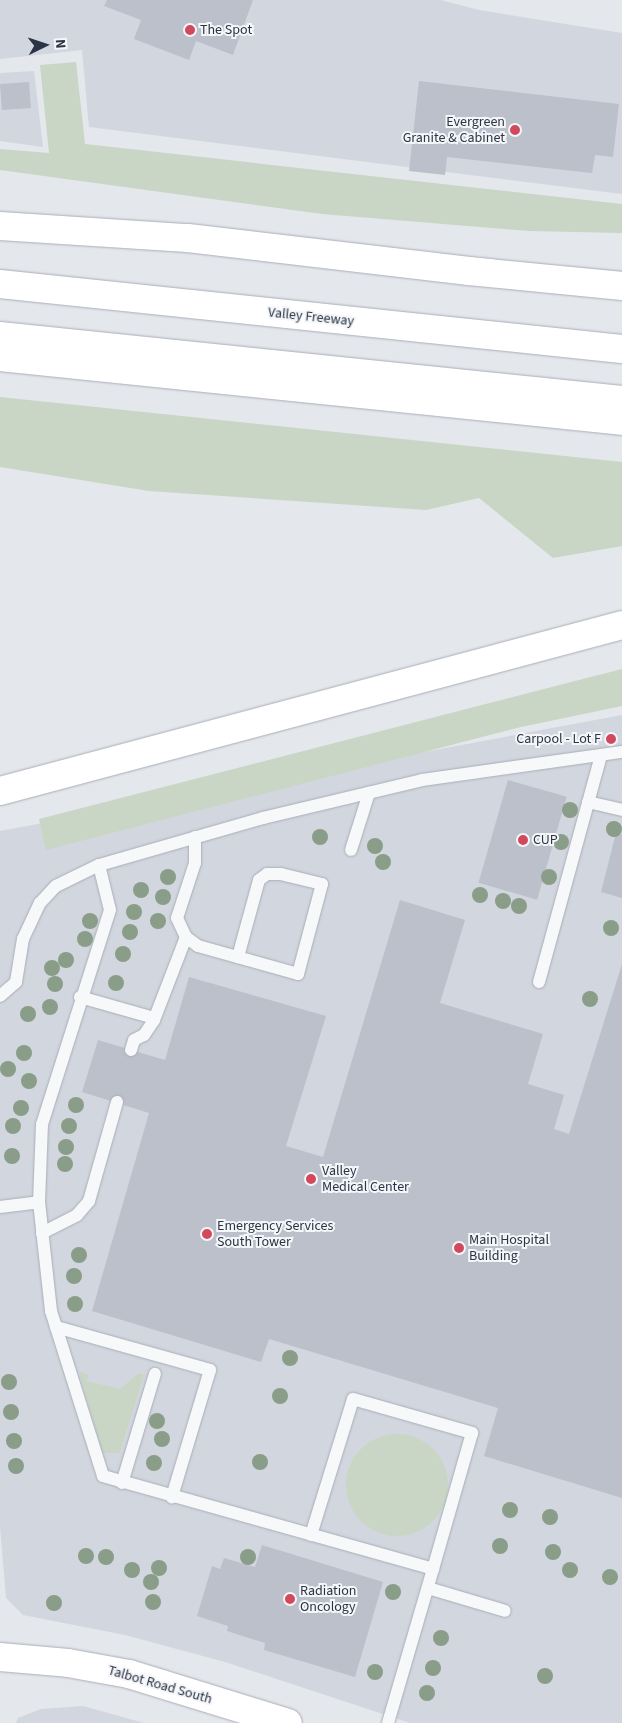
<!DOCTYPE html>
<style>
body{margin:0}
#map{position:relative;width:622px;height:1723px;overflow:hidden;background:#e4e7ec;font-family:"Source Sans 3",sans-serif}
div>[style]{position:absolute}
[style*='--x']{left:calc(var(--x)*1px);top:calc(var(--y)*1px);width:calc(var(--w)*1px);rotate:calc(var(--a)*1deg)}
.built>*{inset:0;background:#d2d6de}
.green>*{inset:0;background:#c9d6c5}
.round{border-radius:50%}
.building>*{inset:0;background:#bbc0ca;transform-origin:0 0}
.roads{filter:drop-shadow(0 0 1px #a9aeb7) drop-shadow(0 0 1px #a9aeb7)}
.lane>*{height:12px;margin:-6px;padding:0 6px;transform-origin:6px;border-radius:6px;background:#f7f8fa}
.secondary>*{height:28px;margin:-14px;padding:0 14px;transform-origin:14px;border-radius:14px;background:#fff}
.highway>*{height:28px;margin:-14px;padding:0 14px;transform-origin:14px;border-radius:14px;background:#fff}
.trees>*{width:16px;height:16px;margin:-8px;border-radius:50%;background:#899d89}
.dots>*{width:14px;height:14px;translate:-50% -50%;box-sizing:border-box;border:2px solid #f4f6f9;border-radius:50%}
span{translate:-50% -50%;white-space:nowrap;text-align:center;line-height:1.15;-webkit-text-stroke:4px #f4f6f9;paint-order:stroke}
.poi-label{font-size:14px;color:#2b3445}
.left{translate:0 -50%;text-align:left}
.right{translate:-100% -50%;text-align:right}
.street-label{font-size:14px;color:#2b3445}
.north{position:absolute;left:20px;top:20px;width:50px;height:50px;-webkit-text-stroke:4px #f4f6f9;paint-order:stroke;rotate:86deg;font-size:14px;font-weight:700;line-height:20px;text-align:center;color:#2b3445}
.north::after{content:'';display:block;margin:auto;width:18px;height:22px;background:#2b3445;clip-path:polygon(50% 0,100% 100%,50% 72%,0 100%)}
</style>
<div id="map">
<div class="built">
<i style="clip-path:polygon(0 0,441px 0,479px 10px,622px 33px,622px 194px,89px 127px,82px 50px,0 59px)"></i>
<i style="clip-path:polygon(34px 71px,43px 147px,0 141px,0 73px)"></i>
<i style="clip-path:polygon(622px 715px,622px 1723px,410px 1723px,225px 1662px,125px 1635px,23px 1615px,6px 1598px,0 1526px,0 831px)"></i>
<i style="clip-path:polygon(83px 1706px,144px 1723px,16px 1723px,18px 1718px,41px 1709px)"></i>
</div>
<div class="green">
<i style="clip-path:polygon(76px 62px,85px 144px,622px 204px,622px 233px,529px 231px,322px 214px,0 170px,0 149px,49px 153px,40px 65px)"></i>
<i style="clip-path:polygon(0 397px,622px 462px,622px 546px,553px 558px,479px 498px,426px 510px,149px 491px,0 467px)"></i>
<i style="clip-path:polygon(622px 669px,622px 706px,521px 727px,46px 850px,39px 819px)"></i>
<i style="clip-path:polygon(79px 1371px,89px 1375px,86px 1381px,120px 1389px,139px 1373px,144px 1375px,120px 1453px,102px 1453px)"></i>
<i class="round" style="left:346px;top:1434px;width:102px;height:102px"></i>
</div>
<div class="building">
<i style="clip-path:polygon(107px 0,253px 0,233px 55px,196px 41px,189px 60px,134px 39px,141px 20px,104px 6px)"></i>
<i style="clip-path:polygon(419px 81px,619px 104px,613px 157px,595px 155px,592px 173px,447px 157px,445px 175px,409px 171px)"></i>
<i style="left:29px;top:82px;width:26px;height:29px;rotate:86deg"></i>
<i style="left:508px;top:780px;width:61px;height:107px;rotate:16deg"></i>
<i style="clip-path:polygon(616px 833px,622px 834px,622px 898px,601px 892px)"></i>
<i style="clip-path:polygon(400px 900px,465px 920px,440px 1003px,543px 1034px,528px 1084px,564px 1095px,554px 1129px,569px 1134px,622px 964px,622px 1498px,484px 1456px,498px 1408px,269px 1339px,261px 1362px,92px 1311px,149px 1113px,82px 1092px,98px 1040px,165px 1060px,189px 977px,326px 1016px,286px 1146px,323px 1157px)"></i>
<i style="clip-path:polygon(262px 1545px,383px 1582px,355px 1677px,264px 1650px,265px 1643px,227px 1631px,228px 1626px,197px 1616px,212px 1566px,220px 1569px,224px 1558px,255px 1567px)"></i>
</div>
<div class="roads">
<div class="lane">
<i style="--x:588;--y:802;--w:35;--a:13"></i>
<i style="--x:195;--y:837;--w:26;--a:90"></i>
<i style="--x:195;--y:863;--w:58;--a:108.1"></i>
<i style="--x:177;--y:918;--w:21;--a:65"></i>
<i style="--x:186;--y:937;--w:15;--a:37"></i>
<i style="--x:198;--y:946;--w:104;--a:15.6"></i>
<i style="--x:298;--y:974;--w:93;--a:-75.1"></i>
<i style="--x:322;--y:884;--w:42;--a:-166.3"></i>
<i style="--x:281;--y:874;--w:14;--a:180"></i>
<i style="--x:267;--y:874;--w:10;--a:143"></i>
<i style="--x:259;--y:880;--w:80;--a:105.3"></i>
<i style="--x:351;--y:850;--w:60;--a:-72.5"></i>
<i style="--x:99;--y:865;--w:46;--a:76.3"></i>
<i style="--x:110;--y:910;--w:225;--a:107.6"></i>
<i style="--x:42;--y:1124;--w:78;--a:92.2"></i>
<i style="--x:39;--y:1202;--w:110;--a:83.7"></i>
<i style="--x:51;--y:1311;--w:173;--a:72.5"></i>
<i style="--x:103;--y:1476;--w:343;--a:15.7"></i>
<i style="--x:433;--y:1569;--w:160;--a:106.3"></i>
<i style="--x:539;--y:982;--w:235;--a:-74.7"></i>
<i style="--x:0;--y:996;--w:21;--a:-41"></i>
<i style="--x:16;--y:982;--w:44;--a:-80.8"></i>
<i style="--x:23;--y:939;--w:40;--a:-65"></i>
<i style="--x:40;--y:903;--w:23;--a:-47"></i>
<i style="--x:56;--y:886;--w:48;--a:-26"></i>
<i style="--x:99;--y:865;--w:171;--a:-16"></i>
<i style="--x:263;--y:818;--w:163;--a:-13.4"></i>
<i style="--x:422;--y:780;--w:202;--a:-8"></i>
<i style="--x:80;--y:997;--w:77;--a:15.8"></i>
<i style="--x:131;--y:1050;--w:10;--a:-73"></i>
<i style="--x:134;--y:1040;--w:11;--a:-27"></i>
<i style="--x:144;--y:1035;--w:18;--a:-56"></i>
<i style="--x:154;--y:1020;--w:89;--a:-68.9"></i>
<i style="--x:0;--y:1207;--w:39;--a:-7"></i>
<i style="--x:42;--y:1233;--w:39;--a:-27"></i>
<i style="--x:77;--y:1215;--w:18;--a:-49"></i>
<i style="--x:89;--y:1201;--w:103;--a:-74.2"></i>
<i style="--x:56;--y:1327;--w:160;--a:15.6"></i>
<i style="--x:210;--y:1370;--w:133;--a:106.7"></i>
<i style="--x:122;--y:1483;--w:114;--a:-73.2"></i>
<i style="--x:311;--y:1535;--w:142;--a:-72.8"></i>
<i style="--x:353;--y:1399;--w:124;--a:15.9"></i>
<i style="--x:472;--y:1433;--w:141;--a:106"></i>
<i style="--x:428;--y:1588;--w:80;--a:16.6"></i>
</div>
<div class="secondary">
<i style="--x:0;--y:1657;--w:68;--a:5"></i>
<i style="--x:68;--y:1663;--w:62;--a:10.2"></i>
<i style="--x:129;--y:1674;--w:166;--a:17.1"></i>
</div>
<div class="highway">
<i style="--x:0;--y:226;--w:188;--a:3.7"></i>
<i style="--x:188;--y:238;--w:283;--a:6.7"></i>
<i style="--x:469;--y:271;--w:154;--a:5.6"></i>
<i style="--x:0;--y:284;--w:625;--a:5.97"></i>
<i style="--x:0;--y:336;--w:625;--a:5.87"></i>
<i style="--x:0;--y:357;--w:625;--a:5.87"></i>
<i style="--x:0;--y:791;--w:644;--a:-14.94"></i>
</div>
</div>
<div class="trees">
<i style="left:570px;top:810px"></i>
<i style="left:614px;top:829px"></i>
<i style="left:320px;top:837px"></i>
<i style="left:561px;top:842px"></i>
<i style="left:375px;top:846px"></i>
<i style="left:383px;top:862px"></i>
<i style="left:168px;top:877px"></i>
<i style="left:549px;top:877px"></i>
<i style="left:141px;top:890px"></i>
<i style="left:480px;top:895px"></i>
<i style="left:163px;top:897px"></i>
<i style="left:503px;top:901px"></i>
<i style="left:519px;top:906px"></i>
<i style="left:134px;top:912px"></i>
<i style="left:90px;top:921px"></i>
<i style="left:158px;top:921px"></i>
<i style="left:611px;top:928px"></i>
<i style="left:130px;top:932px"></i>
<i style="left:85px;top:939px"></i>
<i style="left:123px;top:954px"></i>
<i style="left:66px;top:960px"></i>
<i style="left:52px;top:968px"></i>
<i style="left:116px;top:983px"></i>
<i style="left:55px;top:984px"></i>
<i style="left:590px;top:999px"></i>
<i style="left:50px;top:1007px"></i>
<i style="left:28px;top:1014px"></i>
<i style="left:24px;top:1053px"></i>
<i style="left:8px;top:1069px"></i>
<i style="left:29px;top:1081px"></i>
<i style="left:76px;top:1105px"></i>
<i style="left:21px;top:1108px"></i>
<i style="left:13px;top:1126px"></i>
<i style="left:69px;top:1126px"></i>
<i style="left:66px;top:1147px"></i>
<i style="left:12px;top:1156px"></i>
<i style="left:65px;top:1164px"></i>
<i style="left:79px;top:1255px"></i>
<i style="left:74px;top:1276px"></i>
<i style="left:75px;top:1304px"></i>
<i style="left:290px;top:1358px"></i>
<i style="left:9px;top:1382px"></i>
<i style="left:280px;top:1396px"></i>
<i style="left:11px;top:1412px"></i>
<i style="left:157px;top:1421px"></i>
<i style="left:162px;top:1439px"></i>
<i style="left:14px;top:1441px"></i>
<i style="left:260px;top:1462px"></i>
<i style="left:154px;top:1463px"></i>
<i style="left:16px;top:1466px"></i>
<i style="left:510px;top:1510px"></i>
<i style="left:550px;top:1517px"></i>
<i style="left:500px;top:1546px"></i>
<i style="left:553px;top:1552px"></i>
<i style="left:86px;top:1556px"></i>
<i style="left:106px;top:1557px"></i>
<i style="left:248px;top:1557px"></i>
<i style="left:159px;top:1568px"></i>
<i style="left:132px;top:1570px"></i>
<i style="left:570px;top:1570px"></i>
<i style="left:610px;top:1577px"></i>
<i style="left:151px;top:1582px"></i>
<i style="left:393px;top:1592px"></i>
<i style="left:153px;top:1602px"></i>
<i style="left:54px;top:1603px"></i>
<i style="left:441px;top:1638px"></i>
<i style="left:433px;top:1668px"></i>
<i style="left:375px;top:1672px"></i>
<i style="left:545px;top:1676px"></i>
<i style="left:427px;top:1693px"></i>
</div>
<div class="dots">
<i style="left:190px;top:30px;background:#d1495b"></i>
<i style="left:515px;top:130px;background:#d1495b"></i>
<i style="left:611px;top:739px;background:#d1495b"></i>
<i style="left:523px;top:840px;background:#d1495b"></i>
<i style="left:311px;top:1179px;background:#d1495b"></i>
<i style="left:207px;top:1234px;background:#d1495b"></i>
<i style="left:459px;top:1248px;background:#d1495b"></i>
<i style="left:290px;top:1599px;background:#d1495b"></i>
</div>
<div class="poi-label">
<span class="left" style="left:200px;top:30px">The Spot</span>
<span class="right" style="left:505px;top:130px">Evergreen<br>Granite &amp; Cabinet</span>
<span class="right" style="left:601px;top:739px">Carpool - Lot F</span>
<span class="left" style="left:533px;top:840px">CUP</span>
<span class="left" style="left:322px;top:1179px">Valley<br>Medical Center</span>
<span class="left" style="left:217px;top:1234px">Emergency Services<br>South Tower</span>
<span class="left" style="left:469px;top:1248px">Main Hospital<br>Building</span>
<span class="left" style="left:300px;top:1599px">Radiation<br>Oncology</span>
</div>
<div class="street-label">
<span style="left:311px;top:317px;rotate:6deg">Valley Freeway</span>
<span style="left:160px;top:1685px;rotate:16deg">Talbot Road South</span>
</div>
<div class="north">N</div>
</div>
